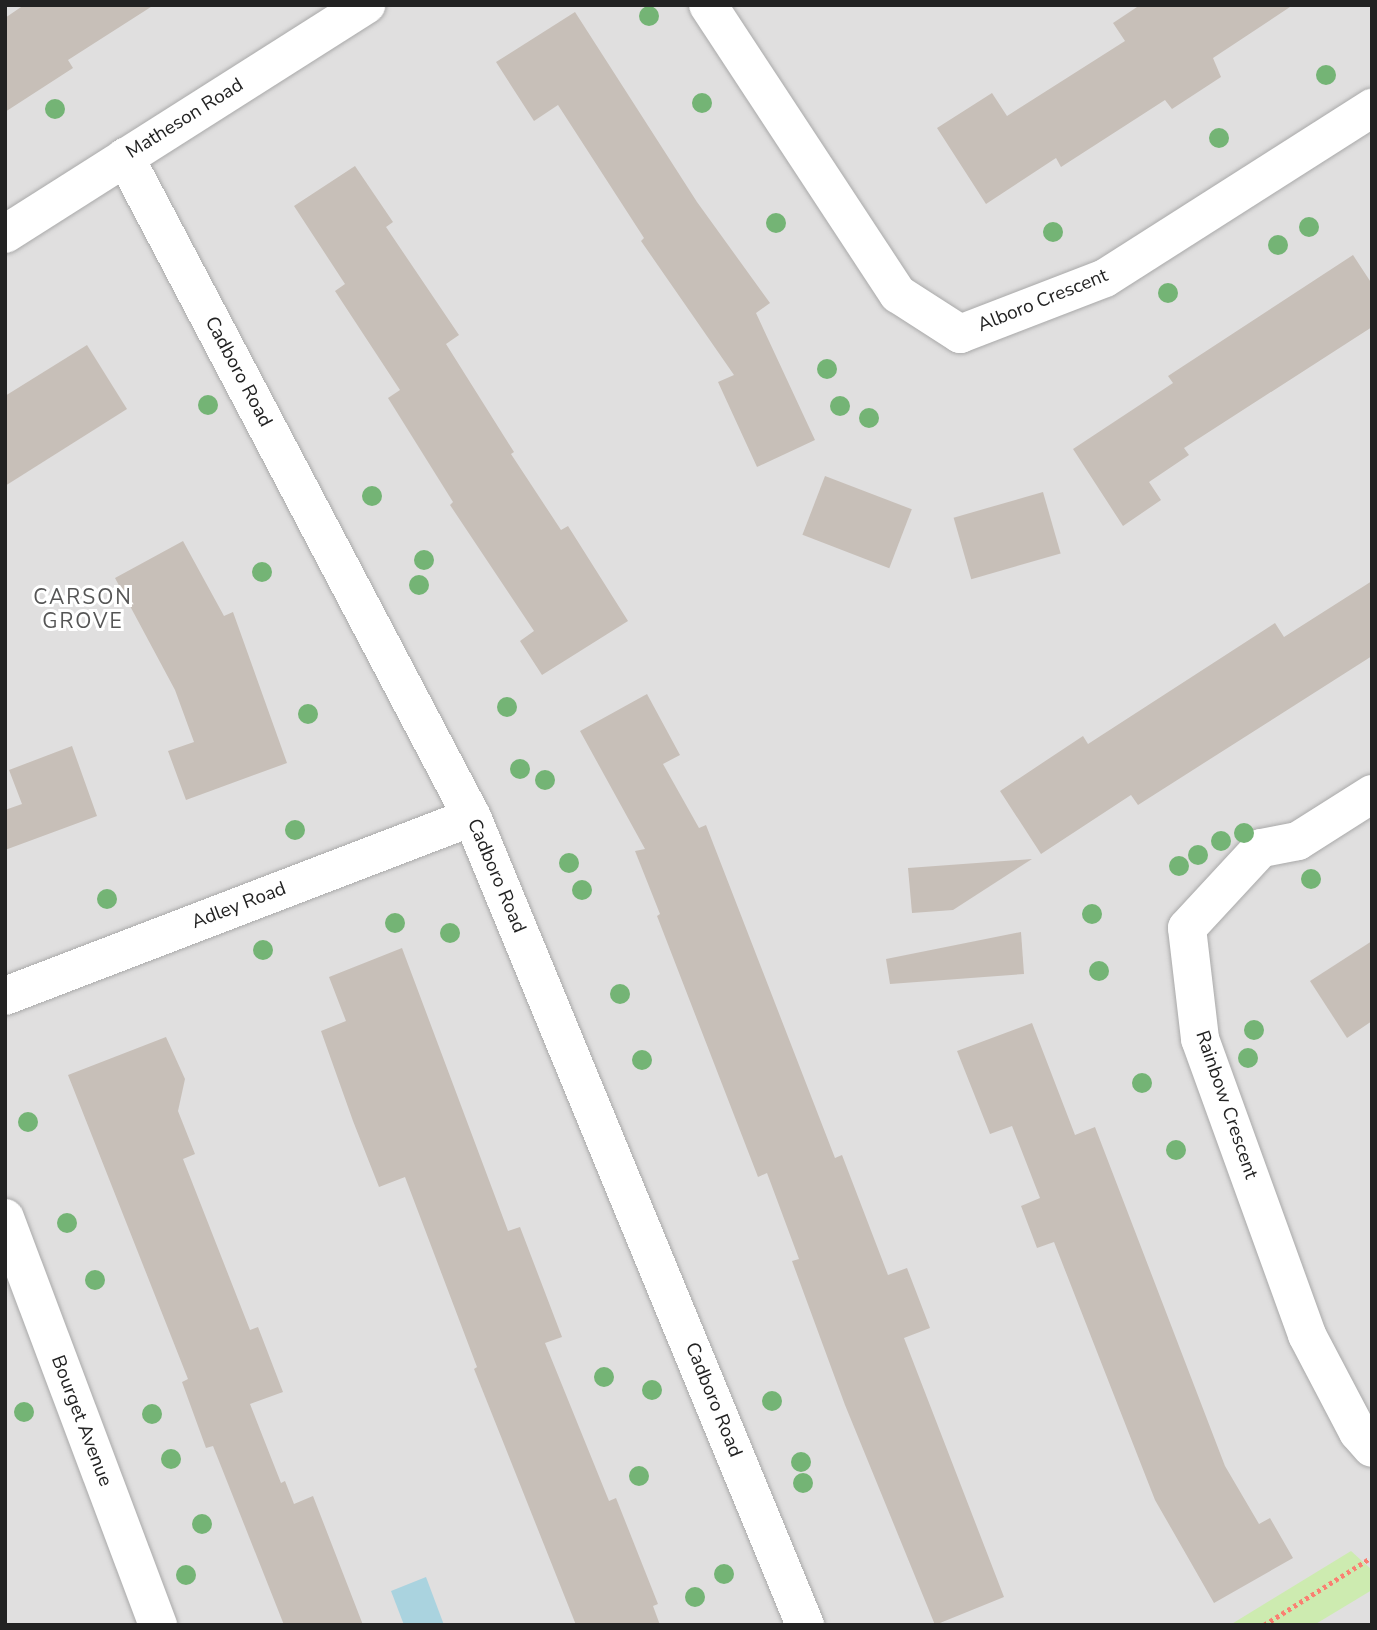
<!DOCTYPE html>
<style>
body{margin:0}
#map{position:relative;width:1377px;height:1630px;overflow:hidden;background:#f2efe9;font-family:"Nunito Sans",sans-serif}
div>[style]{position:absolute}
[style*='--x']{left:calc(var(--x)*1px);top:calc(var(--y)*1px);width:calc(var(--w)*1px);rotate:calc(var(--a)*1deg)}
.residential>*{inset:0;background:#e0dfdf;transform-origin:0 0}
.grass>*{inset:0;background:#cdebb0}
.water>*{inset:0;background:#aad3df}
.building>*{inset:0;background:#c7bfb8;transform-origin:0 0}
.path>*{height:4.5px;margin-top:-2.25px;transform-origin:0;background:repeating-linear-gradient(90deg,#fa8072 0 3.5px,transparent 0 7px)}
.roads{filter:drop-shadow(0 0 2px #a9a9a9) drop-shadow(0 0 2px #a9a9a9)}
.minor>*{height:38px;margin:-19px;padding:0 19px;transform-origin:19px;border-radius:19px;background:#fff}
.trees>*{width:20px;height:20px;margin:-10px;border-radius:50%;background:#74b475}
span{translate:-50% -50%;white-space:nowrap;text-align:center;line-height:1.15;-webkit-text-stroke:6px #fff;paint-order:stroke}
.street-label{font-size:19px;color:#222}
.neighbourhood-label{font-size:21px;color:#555;letter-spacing:2px}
.frame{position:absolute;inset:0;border:7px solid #222;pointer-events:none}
</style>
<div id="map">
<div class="residential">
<i style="left:5px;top:5px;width:1367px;height:1620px"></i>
</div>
<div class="grass">
<i style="clip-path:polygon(1351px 1551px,1372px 1570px,1372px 1590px,1314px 1625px,1230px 1625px)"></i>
</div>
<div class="water">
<i style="clip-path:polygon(426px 1577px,444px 1625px,404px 1625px,391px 1591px)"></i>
</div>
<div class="building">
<i style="clip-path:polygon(24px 5px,154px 5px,68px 60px,73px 68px,5px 112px,5px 18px)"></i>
<i style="clip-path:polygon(1140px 5px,1293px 5px,1213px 58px,1221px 77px,1172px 109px,1165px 100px,1061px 167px,1056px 158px,986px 204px,937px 128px,992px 93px,1007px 116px,1125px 41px,1113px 23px)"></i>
<i style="clip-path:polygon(575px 12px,697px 202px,770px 303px,756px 313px,815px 440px,757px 467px,718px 382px,734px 375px,641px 241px,644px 238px,558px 105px,534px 121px,496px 62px)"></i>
<i style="clip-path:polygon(355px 166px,393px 222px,386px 227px,459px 335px,446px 344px,514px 452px,511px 454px,561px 530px,568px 526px,628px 621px,542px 675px,520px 641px,534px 631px,450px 505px,453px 502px,388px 398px,400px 390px,335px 291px,345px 284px,294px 206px)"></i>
<i style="clip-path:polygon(1353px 255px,1372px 284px,1372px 327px,1184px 448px,1189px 455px,1149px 482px,1161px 500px,1123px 526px,1073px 449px,1173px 383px,1168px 376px)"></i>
<i style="clip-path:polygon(87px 345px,127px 409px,5px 486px,5px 396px)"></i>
<i style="left:825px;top:476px;width:93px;height:63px;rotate:21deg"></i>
<i style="left:1043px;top:492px;width:64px;height:93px;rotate:74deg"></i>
<i style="clip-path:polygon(183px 541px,224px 616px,233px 612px,287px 763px,186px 800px,168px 751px,194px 742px,175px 690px,115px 578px)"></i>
<i style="clip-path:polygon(1372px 581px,1372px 656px,1138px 805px,1131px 795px,1041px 854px,1000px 791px,1083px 736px,1088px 744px,1275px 623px,1284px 637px)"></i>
<i style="clip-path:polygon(647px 694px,680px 755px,663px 764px,699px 828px,706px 825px,835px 1158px,842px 1155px,888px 1275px,907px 1268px,930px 1328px,904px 1338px,1004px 1597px,935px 1625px,845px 1405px,792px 1261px,799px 1259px,767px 1173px,758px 1177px,657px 916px,660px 914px,635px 851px,645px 849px,580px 731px)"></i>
<i style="clip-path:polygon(72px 746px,97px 816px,5px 850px,5px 810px,22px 804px,9px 770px)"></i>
<i style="clip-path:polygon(1032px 859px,953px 910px,912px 913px,908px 868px)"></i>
<i style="clip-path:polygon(1021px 932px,1024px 974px,890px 984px,886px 959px)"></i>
<i style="clip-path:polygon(1372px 941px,1372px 1021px,1347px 1038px,1310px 981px)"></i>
<i style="clip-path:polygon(402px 948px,508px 1231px,520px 1227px,562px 1337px,545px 1343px,609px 1501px,616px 1498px,658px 1604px,653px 1606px,660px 1625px,576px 1625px,474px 1369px,477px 1367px,405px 1177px,379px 1187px,353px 1121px,321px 1031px,346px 1021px,329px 977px)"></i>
<i style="clip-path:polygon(1032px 1023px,1075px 1135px,1095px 1127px,1225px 1466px,1259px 1524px,1270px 1518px,1293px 1558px,1214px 1603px,1155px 1500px,1054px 1242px,1037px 1248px,1021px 1206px,1040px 1198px,1012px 1126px,990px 1134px,957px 1051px)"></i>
<i style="clip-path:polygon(166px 1037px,185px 1079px,178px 1111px,195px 1154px,183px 1159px,250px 1330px,258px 1327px,283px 1392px,250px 1404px,281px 1483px,285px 1481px,294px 1504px,313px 1496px,363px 1625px,284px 1625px,213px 1446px,206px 1448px,182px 1382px,188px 1379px,68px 1075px)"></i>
</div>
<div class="path">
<i style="--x:1264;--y:1625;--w:128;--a:-32.2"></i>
</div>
<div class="roads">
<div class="minor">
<i style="--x:708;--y:5;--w:346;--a:56.7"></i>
<i style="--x:898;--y:294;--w:74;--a:32.8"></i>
<i style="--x:960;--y:334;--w:155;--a:-21.1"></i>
<i style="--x:1105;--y:278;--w:317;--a:-32.5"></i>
<i style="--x:125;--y:157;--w:746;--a:62.27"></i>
<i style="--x:472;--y:817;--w:874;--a:67.6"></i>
<i style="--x:5;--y:234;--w:428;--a:-32.4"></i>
<i style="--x:1372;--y:794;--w:88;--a:147.6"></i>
<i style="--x:1298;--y:841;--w:38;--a:169"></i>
<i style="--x:1261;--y:848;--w:109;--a:132.8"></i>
<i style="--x:1187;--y:928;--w:112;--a:83.3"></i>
<i style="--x:1200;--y:1039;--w:315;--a:70.1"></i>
<i style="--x:1307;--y:1335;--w:110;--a:62.3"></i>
<i style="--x:1358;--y:1432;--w:21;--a:49"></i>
<i style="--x:5;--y:996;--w:500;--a:-20.97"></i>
<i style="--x:5;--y:1218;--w:435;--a:69.4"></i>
</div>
</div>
<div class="trees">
<i style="left:649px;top:16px"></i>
<i style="left:1326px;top:75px"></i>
<i style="left:702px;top:103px"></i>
<i style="left:55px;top:109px"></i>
<i style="left:1219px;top:138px"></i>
<i style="left:776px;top:223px"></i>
<i style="left:1309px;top:227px"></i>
<i style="left:1053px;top:232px"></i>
<i style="left:1278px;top:245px"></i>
<i style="left:1168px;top:293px"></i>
<i style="left:827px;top:369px"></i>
<i style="left:208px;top:405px"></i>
<i style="left:840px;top:406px"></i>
<i style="left:869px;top:418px"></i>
<i style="left:372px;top:496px"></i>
<i style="left:424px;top:560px"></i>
<i style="left:262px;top:572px"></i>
<i style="left:419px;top:585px"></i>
<i style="left:507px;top:707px"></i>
<i style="left:308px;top:714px"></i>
<i style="left:520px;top:769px"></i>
<i style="left:545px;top:780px"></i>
<i style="left:295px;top:830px"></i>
<i style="left:1244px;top:833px"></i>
<i style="left:1221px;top:841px"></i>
<i style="left:1198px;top:855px"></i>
<i style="left:569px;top:863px"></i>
<i style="left:1179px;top:866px"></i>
<i style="left:1311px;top:879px"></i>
<i style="left:582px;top:890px"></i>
<i style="left:107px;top:899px"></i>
<i style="left:1092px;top:914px"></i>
<i style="left:395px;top:923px"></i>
<i style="left:450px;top:933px"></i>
<i style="left:263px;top:950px"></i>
<i style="left:1099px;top:971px"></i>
<i style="left:620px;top:994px"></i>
<i style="left:1254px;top:1030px"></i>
<i style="left:1248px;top:1058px"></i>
<i style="left:642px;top:1060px"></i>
<i style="left:1142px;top:1083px"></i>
<i style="left:28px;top:1122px"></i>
<i style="left:1176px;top:1150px"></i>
<i style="left:67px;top:1223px"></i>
<i style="left:95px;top:1280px"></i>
<i style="left:604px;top:1377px"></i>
<i style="left:652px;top:1390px"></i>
<i style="left:772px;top:1401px"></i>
<i style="left:24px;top:1412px"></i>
<i style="left:152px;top:1414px"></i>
<i style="left:171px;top:1459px"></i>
<i style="left:801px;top:1462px"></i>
<i style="left:639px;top:1476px"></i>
<i style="left:803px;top:1483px"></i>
<i style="left:202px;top:1524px"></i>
<i style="left:724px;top:1574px"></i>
<i style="left:186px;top:1575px"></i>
<i style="left:695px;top:1597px"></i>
</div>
<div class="street-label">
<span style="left:185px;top:119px;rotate:-32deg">Matheson Road</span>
<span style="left:1043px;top:301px;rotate:-22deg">Alboro Crescent</span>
<span style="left:238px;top:372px;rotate:62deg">Cadboro Road</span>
<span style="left:496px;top:876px;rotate:67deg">Cadboro Road</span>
<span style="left:239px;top:906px;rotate:-21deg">Adley Road</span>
<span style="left:1226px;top:1105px;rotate:71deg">Rainbow Crescent</span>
<span style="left:713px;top:1400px;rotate:68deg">Cadboro Road</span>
<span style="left:81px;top:1421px;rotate:69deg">Bourget Avenue</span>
</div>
<div class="neighbourhood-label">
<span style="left:83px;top:609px">CARSON<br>GROVE</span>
</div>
<div class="frame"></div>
</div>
